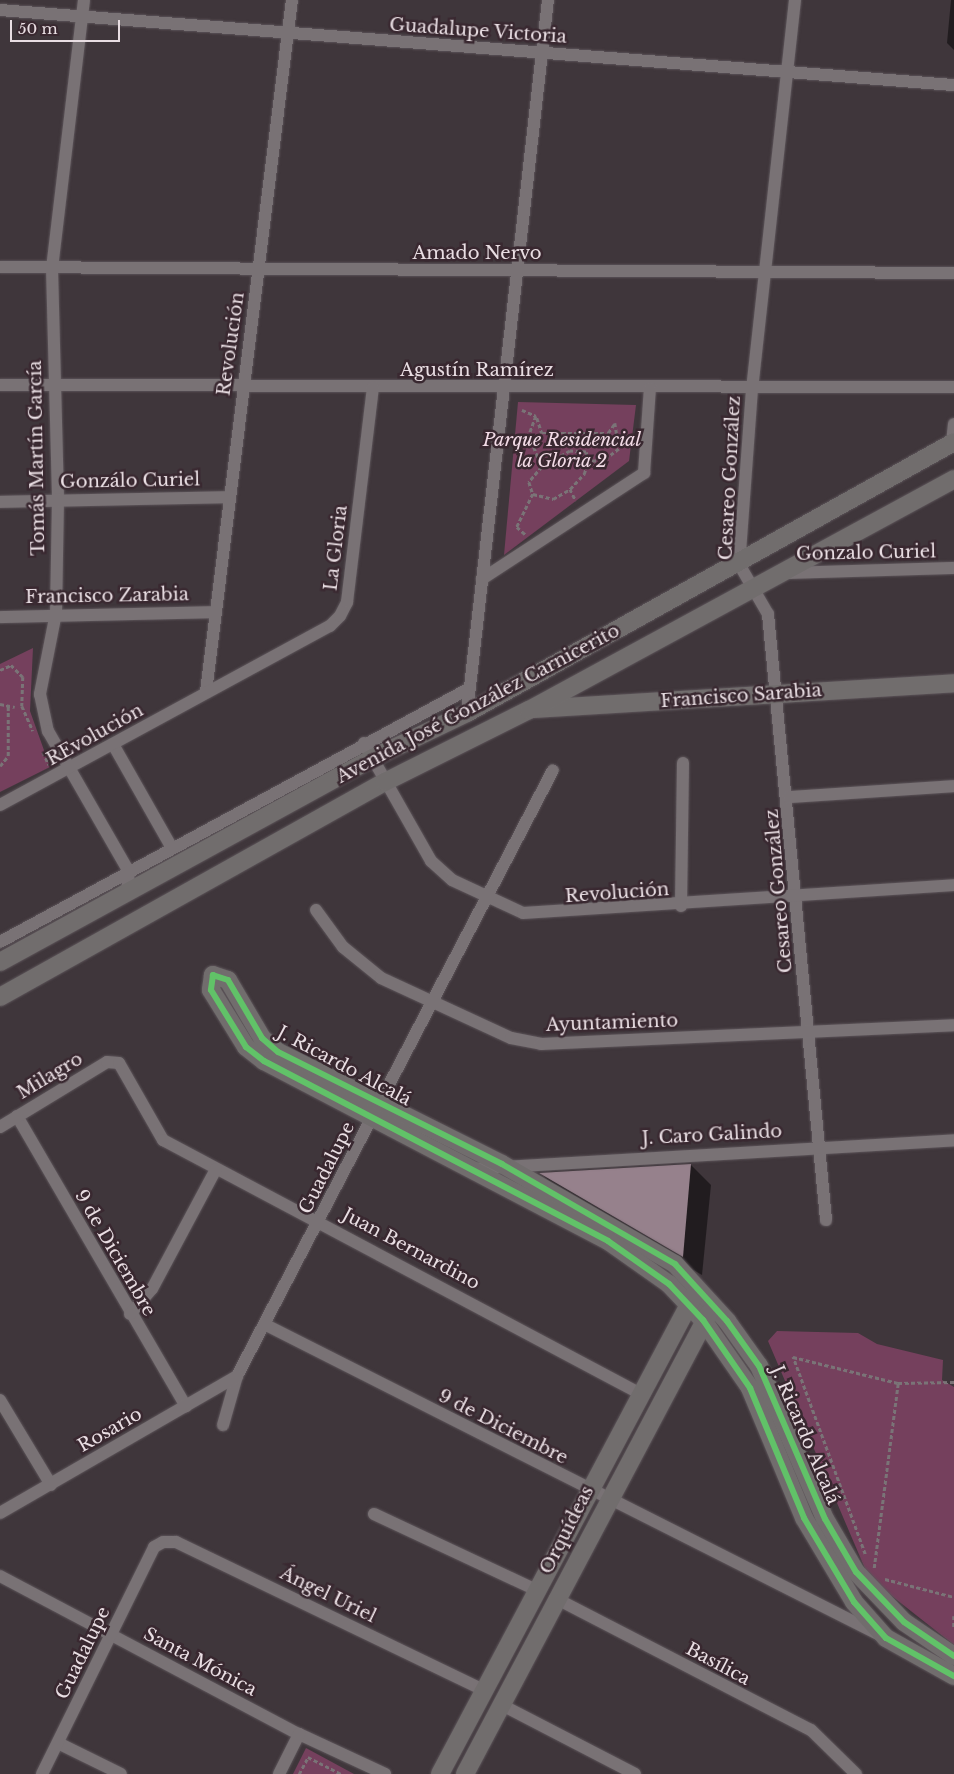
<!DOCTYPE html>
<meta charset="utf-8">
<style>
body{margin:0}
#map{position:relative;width:954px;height:1774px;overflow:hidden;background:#3f363b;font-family:"Libre Baskerville",serif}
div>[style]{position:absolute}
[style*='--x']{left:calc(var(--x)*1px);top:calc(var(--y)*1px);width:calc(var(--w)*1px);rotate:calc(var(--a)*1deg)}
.green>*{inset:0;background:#75405d}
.shadow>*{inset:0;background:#0007}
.building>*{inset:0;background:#96818c}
.path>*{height:2.5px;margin-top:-1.25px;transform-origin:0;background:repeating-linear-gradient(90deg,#7a7477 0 4px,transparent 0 6.5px)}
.roads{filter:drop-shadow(0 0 1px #5c5459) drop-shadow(0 0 1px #5c5459)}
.street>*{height:12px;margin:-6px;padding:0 6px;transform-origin:6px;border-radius:6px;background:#797275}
.secondary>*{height:18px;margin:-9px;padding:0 9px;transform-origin:9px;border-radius:9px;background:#716d6d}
.cycleway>*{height:6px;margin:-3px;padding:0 3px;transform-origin:3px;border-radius:3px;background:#61c268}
span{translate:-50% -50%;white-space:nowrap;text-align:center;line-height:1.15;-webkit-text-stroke:5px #392830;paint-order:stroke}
.street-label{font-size:18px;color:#e9dee3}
.park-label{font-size:18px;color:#f3dce7;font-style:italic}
.scale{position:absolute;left:10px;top:20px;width:110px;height:22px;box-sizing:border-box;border:2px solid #e9dee3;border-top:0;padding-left:6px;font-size:15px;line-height:18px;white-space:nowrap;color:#e9dee3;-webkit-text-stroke:4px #392830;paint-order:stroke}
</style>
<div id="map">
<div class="green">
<i style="clip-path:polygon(518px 402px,636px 405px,629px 461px,504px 555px)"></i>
<i style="clip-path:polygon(33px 648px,30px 711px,50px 767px,0 792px,0 664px)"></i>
<i style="clip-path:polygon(777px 1331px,858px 1333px,877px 1344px,943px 1360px,942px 1380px,954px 1387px,954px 1645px,869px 1578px,768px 1341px)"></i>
<i style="clip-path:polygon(306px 1748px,354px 1774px,293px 1774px)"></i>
</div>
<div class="shadow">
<i style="clip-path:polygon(951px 0,954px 0,954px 50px,947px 43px)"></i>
<i style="clip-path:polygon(691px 1165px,711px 1185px,702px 1275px,560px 1193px,542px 1174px)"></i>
</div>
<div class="building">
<i style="clip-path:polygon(691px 1164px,683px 1257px,539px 1173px)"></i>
</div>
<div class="path">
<i style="--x:522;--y:410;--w:15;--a:23"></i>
<i style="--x:536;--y:416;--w:20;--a:110"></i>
<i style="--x:529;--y:435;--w:35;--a:68"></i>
<i style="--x:542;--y:467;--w:20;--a:131"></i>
<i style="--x:529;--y:482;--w:13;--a:72"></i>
<i style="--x:533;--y:494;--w:37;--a:116"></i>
<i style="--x:517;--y:527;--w:12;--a:42"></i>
<i style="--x:537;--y:418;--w:16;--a:72"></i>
<i style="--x:542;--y:433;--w:66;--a:0"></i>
<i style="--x:608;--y:433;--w:12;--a:-55"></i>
<i style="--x:615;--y:423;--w:26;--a:81"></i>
<i style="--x:619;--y:449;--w:20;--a:143"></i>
<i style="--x:603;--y:461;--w:15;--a:180"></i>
<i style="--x:588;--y:461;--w:9;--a:-103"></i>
<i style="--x:586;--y:452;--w:16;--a:-176"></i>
<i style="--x:570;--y:451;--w:32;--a:150"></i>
<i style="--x:570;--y:489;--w:21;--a:-47"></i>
<i style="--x:584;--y:474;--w:14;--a:-73"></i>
<i style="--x:533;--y:494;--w:21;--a:14"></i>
<i style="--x:553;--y:499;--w:20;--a:-30"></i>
<i style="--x:570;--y:489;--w:13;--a:63"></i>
<i style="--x:0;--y:670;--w:12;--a:-24"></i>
<i style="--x:11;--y:665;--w:17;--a:45"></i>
<i style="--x:23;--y:677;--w:29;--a:92"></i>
<i style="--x:22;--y:706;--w:27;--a:66"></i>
<i style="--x:0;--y:704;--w:15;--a:11"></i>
<i style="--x:43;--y:752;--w:14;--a:65"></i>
<i style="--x:0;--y:766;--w:13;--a:-51"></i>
<i style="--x:8;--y:756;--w:50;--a:-90"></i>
<i style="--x:865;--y:1554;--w:210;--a:-110.1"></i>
<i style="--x:793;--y:1357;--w:108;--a:13.9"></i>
<i style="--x:874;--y:1568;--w:187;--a:-82.6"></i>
<i style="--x:898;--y:1383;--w:56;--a:-1"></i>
<i style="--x:885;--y:1579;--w:71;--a:14.6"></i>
<i style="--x:954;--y:1616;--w:11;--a:90"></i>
<i style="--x:299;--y:1774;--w:19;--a:-62"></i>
<i style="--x:308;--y:1757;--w:38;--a:27"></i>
</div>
<div class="roads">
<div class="street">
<i style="--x:84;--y:0;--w:270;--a:96.8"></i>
<i style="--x:52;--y:268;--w:231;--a:88.5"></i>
<i style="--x:58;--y:499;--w:114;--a:91"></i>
<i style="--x:56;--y:613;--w:83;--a:101.2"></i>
<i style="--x:40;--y:694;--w:38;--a:78"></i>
<i style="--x:48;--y:731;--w:163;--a:60.1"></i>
<i style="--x:129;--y:872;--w:20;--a:96"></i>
<i style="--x:795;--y:0;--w:391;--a:96.3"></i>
<i style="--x:752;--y:389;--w:175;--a:94.2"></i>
<i style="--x:739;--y:564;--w:58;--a:59.9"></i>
<i style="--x:768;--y:614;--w:609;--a:84.53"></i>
<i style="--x:0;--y:10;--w:957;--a:4.5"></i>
<i style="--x:0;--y:267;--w:954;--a:0.36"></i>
<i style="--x:0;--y:385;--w:954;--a:0.12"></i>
<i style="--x:952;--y:443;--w:19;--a:-84"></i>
<i style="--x:0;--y:502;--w:230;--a:-1.2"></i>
<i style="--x:784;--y:573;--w:170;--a:-1.7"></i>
<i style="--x:482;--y:579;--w:194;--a:-33.2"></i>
<i style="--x:644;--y:473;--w:85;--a:-86"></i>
<i style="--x:0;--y:617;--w:214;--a:-1.3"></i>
<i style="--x:206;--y:692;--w:697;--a:-82.92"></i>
<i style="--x:467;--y:713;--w:718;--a:-83.52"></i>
<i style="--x:364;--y:743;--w:136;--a:60.4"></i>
<i style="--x:431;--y:861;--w:28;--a:42"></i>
<i style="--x:452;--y:880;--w:78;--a:24.9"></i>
<i style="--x:523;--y:913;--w:432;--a:-3.7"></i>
<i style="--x:114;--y:746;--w:117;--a:60.4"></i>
<i style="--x:789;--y:797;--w:165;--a:-3.8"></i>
<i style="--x:0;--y:805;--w:375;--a:-28.5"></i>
<i style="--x:330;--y:626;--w:14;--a:-45"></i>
<i style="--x:340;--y:616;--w:16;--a:-63"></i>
<i style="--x:347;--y:602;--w:216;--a:-83.1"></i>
<i style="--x:681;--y:906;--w:143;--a:-89.2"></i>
<i style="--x:316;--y:910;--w:46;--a:53.9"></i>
<i style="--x:343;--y:947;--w:49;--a:39.2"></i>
<i style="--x:381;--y:978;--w:143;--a:24.8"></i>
<i style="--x:511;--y:1038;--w:31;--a:11"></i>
<i style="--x:541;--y:1044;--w:413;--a:-2.6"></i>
<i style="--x:0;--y:942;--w:534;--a:-28.39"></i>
<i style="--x:17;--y:1116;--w:336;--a:59.8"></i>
<i style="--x:0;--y:1127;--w:125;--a:-31.3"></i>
<i style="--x:107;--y:1062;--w:12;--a:5"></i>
<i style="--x:119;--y:1063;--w:89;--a:60.3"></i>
<i style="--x:163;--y:1140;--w:539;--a:27.99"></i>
<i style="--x:472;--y:1169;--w:483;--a:-3.4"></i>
<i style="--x:130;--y:1314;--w:33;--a:-49"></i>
<i style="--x:152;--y:1289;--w:136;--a:-61.9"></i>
<i style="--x:266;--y:1325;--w:688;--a:26.79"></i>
<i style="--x:0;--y:1400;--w:99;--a:59"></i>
<i style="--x:223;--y:1425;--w:51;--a:-74.1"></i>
<i style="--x:237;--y:1376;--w:683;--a:-62.46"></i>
<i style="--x:0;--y:1513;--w:274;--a:-30"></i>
<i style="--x:374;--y:1514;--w:179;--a:25.1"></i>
<i style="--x:0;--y:1576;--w:338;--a:27.9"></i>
<i style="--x:299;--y:1734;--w:95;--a:24.9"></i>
<i style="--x:555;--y:1598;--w:288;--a:27.3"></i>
<i style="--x:811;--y:1730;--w:63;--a:44.4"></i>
<i style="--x:500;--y:1704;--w:152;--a:27.4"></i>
<i style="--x:58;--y:1743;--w:70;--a:26.2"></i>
<i style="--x:42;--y:1774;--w:253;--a:-63.7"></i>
<i style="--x:154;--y:1547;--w:10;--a:-29"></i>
<i style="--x:163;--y:1542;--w:13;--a:0"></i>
<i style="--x:176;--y:1542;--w:343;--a:25.7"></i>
<i style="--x:279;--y:1774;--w:45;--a:-63.4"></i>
</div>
<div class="secondary">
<i style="--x:534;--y:709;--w:421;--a:-3.5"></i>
<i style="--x:0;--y:962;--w:425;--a:-28.7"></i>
<i style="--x:373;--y:758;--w:104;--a:-25.6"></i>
<i style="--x:467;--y:713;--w:557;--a:-29.09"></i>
<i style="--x:0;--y:997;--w:441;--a:-29.2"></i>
<i style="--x:385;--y:782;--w:161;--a:-26.6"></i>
<i style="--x:529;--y:710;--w:484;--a:-28.5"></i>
<i style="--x:954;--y:1656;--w:60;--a:-145.8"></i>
<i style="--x:904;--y:1622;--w:69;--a:-133.8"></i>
<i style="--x:856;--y:1572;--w:61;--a:-120.3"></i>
<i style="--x:825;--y:1519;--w:167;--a:-113.3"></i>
<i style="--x:759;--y:1366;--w:55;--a:-125.4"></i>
<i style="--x:727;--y:1321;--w:77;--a:-132.4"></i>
<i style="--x:675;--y:1264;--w:200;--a:-150"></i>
<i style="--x:502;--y:1164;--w:250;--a:-153.4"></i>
<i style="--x:278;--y:1052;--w:21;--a:-139"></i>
<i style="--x:262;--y:1038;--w:67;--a:-120.4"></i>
<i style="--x:228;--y:980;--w:16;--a:-162"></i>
<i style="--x:213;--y:975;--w:15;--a:98"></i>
<i style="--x:211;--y:990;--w:67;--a:58.4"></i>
<i style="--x:246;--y:1047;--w:23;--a:38"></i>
<i style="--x:264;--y:1061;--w:388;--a:27.6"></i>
<i style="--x:608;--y:1241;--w:75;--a:35.2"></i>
<i style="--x:669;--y:1284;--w:50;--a:46.6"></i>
<i style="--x:703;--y:1320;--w:83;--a:55.3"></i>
<i style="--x:750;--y:1388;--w:141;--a:67.4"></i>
<i style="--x:804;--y:1518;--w:98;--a:59.2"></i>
<i style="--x:854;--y:1602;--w:48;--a:48.4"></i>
<i style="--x:886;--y:1638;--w:78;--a:29.2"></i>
<i style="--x:440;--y:1774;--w:542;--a:-62.06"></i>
<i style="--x:465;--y:1774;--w:522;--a:-62.11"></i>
</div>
</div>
<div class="cycleway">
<i style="--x:954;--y:1656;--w:60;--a:-145.8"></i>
<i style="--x:904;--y:1622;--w:69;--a:-133.8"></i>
<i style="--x:856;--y:1572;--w:61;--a:-120.3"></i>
<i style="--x:825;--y:1519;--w:167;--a:-113.3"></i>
<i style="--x:759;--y:1366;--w:55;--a:-125.4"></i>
<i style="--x:727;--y:1321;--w:77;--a:-132.4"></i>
<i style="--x:675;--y:1264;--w:200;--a:-150"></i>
<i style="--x:502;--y:1164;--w:250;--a:-153.4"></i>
<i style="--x:278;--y:1052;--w:21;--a:-139"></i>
<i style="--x:262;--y:1038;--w:67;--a:-120.4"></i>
<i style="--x:228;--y:980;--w:16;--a:-162"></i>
<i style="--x:213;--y:975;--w:15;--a:98"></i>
<i style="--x:211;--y:990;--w:67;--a:58.4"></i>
<i style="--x:246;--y:1047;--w:23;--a:38"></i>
<i style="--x:264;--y:1061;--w:388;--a:27.6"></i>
<i style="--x:608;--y:1241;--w:75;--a:35.2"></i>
<i style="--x:669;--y:1284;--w:50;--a:46.6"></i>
<i style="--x:703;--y:1320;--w:83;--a:55.3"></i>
<i style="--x:750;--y:1388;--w:141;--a:67.4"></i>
<i style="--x:804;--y:1518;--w:98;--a:59.2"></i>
<i style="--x:854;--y:1602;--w:48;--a:48.4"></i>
<i style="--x:886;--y:1638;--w:78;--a:29.2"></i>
</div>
<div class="street-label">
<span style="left:478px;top:31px;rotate:4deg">Guadalupe Victoria</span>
<span style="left:477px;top:253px">Amado Nervo</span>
<span style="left:231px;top:344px;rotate:-82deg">Revolución</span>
<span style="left:477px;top:370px">Agustín Ramírez</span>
<span style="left:37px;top:458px;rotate:-91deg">Tomás Martín García</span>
<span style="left:730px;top:478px;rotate:-87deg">Cesareo González</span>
<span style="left:130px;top:481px;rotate:-1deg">Gonzálo Curiel</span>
<span style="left:336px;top:548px;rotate:-83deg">La Gloria</span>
<span style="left:866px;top:553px;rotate:-1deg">Gonzalo Curiel</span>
<span style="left:107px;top:596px;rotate:-1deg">Francisco Zarabia</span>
<span style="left:741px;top:696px;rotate:-4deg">Francisco Sarabia</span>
<span style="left:478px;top:704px;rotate:-28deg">Avenida José González Carnicerito</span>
<span style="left:95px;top:735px;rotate:-29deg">REvolución</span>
<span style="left:779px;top:891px;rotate:-95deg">Cesareo González</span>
<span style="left:617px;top:893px;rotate:-4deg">Revolución</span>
<span style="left:612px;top:1023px;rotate:-2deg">Ayuntamiento</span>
<span style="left:344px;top:1066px;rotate:28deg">J. Ricardo Alcalá</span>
<span style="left:50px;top:1076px;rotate:-31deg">Milagro</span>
<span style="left:712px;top:1135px;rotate:-3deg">J. Caro Galindo</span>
<span style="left:327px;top:1168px;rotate:-63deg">Guadalupe</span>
<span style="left:411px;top:1249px;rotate:28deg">Juan Bernardino</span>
<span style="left:115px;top:1253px;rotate:60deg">9 de Diciembre</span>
<span style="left:503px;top:1427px;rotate:27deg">9 de Diciembre</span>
<span style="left:110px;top:1430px;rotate:-30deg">Rosario</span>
<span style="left:805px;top:1435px;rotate:67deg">J. Ricardo Alcalá</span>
<span style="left:567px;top:1530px;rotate:-63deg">Orquídeas</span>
<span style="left:328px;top:1595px;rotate:26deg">Ángel Uriel</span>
<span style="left:83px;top:1653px;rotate:-64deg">Guadalupe</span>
<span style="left:200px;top:1662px;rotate:28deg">Santa Mónica</span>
<span style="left:718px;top:1664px;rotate:28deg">Basílica</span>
</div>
<div class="park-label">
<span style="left:562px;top:451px">Parque Residencial<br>la Gloria 2</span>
</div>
<div class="scale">50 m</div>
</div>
